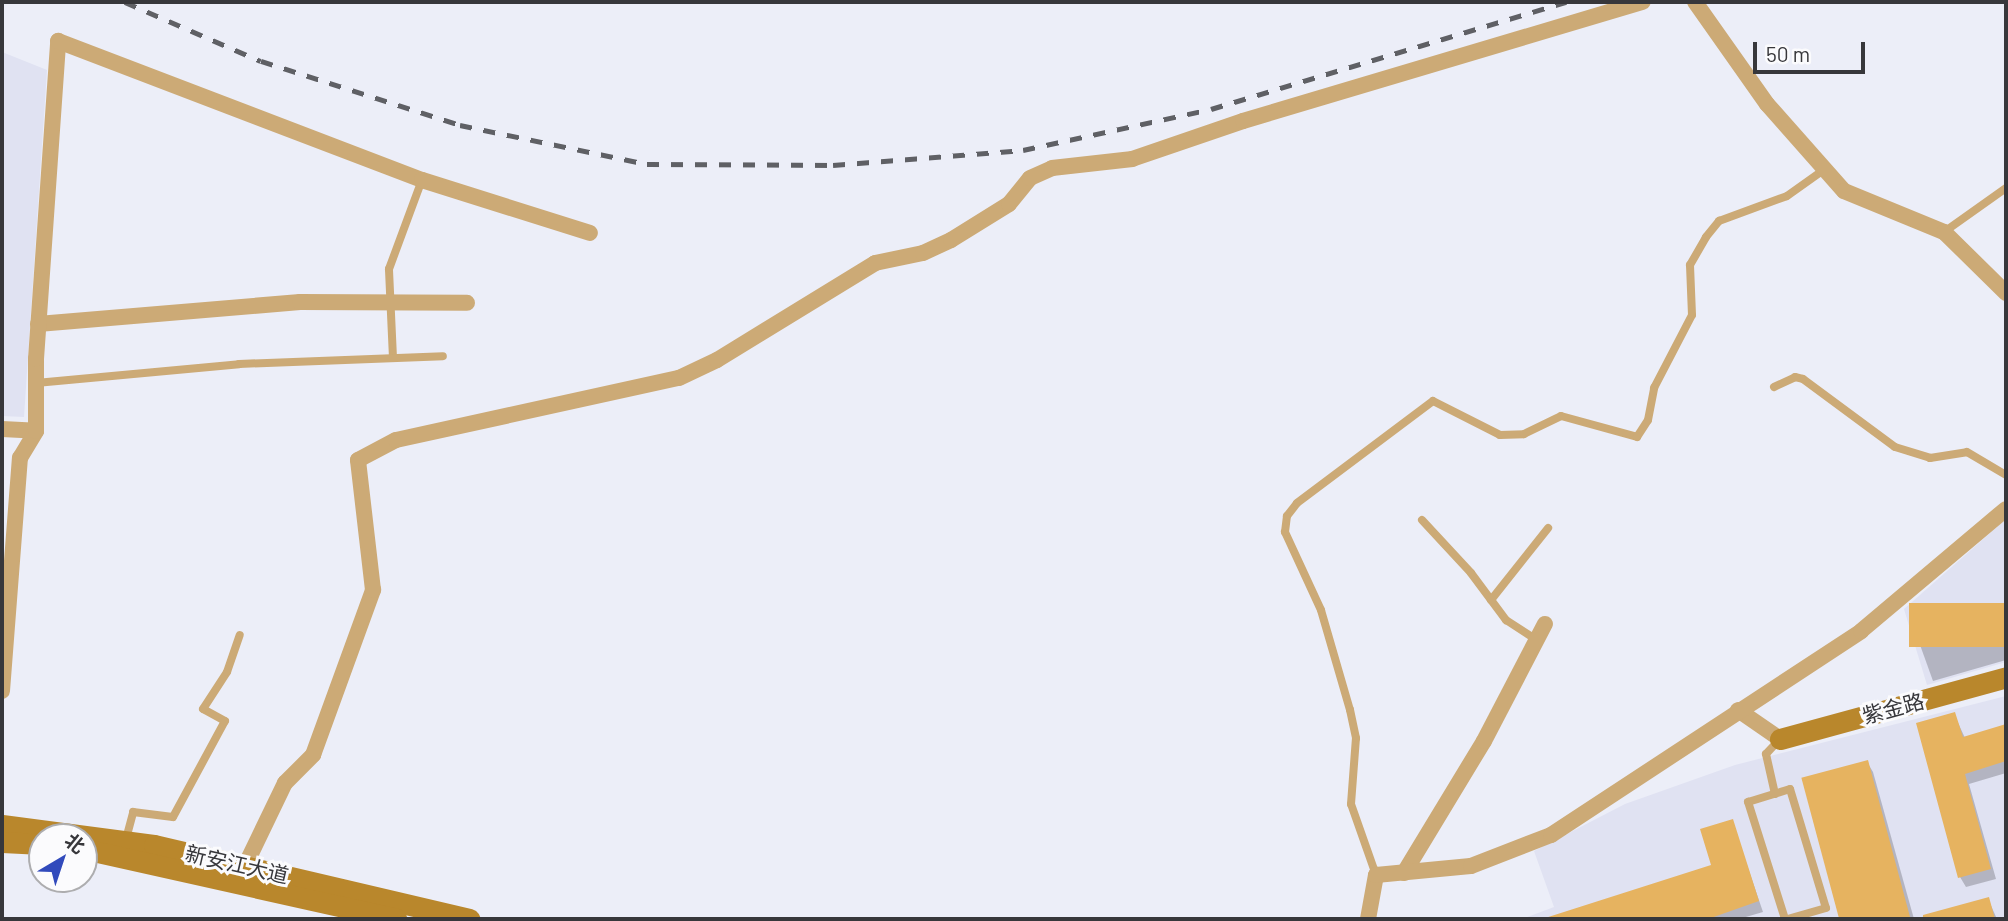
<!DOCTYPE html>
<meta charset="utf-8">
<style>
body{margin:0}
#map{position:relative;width:2008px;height:921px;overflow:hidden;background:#eceef8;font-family:Barlow,"Noto Sans SC",sans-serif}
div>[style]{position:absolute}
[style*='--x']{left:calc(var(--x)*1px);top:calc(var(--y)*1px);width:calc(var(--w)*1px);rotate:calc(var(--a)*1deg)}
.built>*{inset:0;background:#e0e2f2}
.shadow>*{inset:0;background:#0003}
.building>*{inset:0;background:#e6b360;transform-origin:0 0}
.lane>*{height:8px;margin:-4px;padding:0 4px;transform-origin:4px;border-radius:4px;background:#ccaa76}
.street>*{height:16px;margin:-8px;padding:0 8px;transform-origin:8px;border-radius:8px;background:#ccaa76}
.secondary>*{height:21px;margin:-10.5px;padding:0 10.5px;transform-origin:10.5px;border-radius:10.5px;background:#b9872c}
.rail>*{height:4.5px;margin-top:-2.25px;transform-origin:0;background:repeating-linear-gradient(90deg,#5f6065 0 12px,transparent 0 24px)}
span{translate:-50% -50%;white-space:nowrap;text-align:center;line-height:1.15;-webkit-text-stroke:6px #fbfbfd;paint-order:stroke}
.street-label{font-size:21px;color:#37373b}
.frame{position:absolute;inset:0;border:4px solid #37373b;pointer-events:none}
.north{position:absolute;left:28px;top:823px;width:70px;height:70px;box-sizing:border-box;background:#fbfbfd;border:2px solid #adadaf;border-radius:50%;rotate:39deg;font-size:19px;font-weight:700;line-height:28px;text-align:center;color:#37373b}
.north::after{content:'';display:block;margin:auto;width:24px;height:32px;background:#314abc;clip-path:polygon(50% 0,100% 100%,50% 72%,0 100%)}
.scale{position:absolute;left:1753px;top:42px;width:112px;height:32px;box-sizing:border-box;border:4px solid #37373b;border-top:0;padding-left:9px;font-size:21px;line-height:24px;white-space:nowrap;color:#37373b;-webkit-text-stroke:5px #fbfbfd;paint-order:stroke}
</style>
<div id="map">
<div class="built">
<i style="clip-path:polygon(2px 52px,47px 70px,24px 417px,2px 416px)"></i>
<i style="clip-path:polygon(2006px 519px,2006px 662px,1927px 685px,1904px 609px)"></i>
<i style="clip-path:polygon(2006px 696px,2006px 919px,1522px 919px,1554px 907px,1534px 851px,1625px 804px,1735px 765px)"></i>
</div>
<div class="shadow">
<i style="clip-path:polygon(2006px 605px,2006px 660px,1933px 681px,1915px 631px)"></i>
<i style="clip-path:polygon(1954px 714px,1965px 738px,2006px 726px,2006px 773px,1969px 784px,1996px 879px,1966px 887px,1960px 877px)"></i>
<i style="clip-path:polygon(1867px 762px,1873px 772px,1914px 919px,1842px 919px,1803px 779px)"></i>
<i style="clip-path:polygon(1732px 821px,1763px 912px,1739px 919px,1548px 919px,1714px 866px)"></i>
<i style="clip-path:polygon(1988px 899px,1997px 919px,1915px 919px)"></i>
</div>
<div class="building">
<i style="left:2006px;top:603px;width:44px;height:97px;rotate:90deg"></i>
<i style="clip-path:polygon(1955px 712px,1963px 737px,2006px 724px,2006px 761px,1965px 774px,1991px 869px,1958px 878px,1916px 723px)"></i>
<i style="left:1868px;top:760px;width:165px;height:69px;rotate:75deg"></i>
<i style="clip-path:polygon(1733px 819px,1759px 901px,1708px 919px,1542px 919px,1711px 865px,1700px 829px)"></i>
<i style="clip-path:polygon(1989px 897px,1995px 919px,1923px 919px,1923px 915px)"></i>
</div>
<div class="lane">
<i style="--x:1944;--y:232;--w:76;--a:-35.4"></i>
<i style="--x:393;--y:358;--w:89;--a:-92.6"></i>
<i style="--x:389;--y:269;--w:95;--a:-69.7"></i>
<i style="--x:36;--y:383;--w:204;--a:-5.3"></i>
<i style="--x:239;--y:364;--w:204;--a:-2.2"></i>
<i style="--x:1774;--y:387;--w:23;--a:-25"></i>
<i style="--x:1795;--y:377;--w:8;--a:14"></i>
<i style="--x:1803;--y:379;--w:114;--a:36.5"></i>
<i style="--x:1895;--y:447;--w:37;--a:17"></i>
<i style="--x:1930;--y:458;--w:37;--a:-9"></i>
<i style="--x:1967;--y:452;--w:45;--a:30.5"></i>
<i style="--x:1422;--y:520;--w:72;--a:47.2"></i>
<i style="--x:1471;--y:573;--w:59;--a:53.3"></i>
<i style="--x:1506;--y:620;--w:37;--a:33"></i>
<i style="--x:1491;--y:600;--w:92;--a:-51.6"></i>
<i style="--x:1775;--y:794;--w:41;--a:-102.7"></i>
<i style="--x:1766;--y:754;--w:21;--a:-47"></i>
<i style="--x:126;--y:839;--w:28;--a:-75"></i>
<i style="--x:133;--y:812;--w:40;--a:7.1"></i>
<i style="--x:173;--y:817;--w:109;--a:-61.6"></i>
<i style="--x:225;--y:721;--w:25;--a:-151"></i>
<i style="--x:203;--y:709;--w:44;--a:-57"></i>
<i style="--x:227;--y:672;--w:39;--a:-71"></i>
<i style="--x:1376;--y:875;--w:75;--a:-109.4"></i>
<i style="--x:1351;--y:804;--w:66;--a:-85.7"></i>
<i style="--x:1356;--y:738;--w:29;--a:-102"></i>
<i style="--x:1350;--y:710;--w:104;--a:-106.2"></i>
<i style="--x:1321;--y:610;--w:86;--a:-114.8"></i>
<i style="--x:1285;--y:532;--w:16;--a:-83"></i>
<i style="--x:1287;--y:516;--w:16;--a:-52"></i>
<i style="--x:1297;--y:503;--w:170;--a:-36.9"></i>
<i style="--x:1433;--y:401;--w:75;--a:26.9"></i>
<i style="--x:1500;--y:435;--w:24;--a:-2"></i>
<i style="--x:1524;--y:434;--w:41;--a:-25.9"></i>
<i style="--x:1561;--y:416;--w:79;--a:15.4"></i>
<i style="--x:1637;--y:437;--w:20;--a:-57"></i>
<i style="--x:1648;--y:420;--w:33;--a:-79"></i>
<i style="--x:1654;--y:388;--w:82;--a:-62.5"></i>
<i style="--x:1692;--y:315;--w:50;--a:-92.3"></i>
<i style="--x:1690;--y:265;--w:32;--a:-60"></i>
<i style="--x:1706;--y:237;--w:21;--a:-51"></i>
<i style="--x:1719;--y:221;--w:72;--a:-20.2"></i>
<i style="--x:1787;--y:196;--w:47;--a:-35.4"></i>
<i style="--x:1785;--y:919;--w:123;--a:-107.5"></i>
<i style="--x:1748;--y:802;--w:44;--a:-17.2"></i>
<i style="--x:1790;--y:789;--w:124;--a:73.2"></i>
<i style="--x:1826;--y:908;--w:40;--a:164"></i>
</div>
<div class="street">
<i style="--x:1695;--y:2;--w:125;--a:54.8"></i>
<i style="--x:1767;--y:104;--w:116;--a:48.5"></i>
<i style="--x:1844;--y:191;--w:108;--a:22.3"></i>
<i style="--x:1944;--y:232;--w:87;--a:44.5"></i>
<i style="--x:38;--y:324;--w:263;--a:-4.8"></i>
<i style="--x:300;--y:302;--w:167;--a:0.3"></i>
<i style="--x:2;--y:429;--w:34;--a:3"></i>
<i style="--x:2;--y:691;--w:234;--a:-85.6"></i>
<i style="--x:20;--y:458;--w:31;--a:-59"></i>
<i style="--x:36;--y:431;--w:72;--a:-90"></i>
<i style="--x:36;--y:359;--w:319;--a:-86"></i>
<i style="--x:58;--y:41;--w:390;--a:20.9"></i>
<i style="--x:422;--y:180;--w:176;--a:17.5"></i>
<i style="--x:1738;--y:710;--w:51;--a:34.6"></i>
<i style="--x:245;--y:866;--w:92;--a:-64.3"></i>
<i style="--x:285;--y:783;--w:40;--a:-45"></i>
<i style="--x:313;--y:755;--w:176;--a:-70"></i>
<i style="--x:373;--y:590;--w:131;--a:-96.6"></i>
<i style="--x:358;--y:460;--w:43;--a:-27.8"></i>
<i style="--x:396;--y:440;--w:290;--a:-12.4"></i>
<i style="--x:679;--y:378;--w:42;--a:-25.3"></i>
<i style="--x:717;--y:360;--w:185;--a:-31.5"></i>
<i style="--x:875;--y:263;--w:49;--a:-11.8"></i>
<i style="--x:923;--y:253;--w:31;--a:-25"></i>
<i style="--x:951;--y:240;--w:68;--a:-31.8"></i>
<i style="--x:1009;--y:204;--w:33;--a:-51"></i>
<i style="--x:1030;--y:178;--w:24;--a:-24"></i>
<i style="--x:1052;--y:168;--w:81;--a:-6.4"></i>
<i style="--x:1132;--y:159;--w:117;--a:-18.9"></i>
<i style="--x:1243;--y:121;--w:417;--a:-16.6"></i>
<i style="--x:1404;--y:873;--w:154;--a:-58.8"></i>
<i style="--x:1484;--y:741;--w:132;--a:-62.5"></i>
<i style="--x:1368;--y:919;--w:45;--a:-79.7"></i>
<i style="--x:1376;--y:875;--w:95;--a:-5.4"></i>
<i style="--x:1471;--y:866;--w:86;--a:-21.2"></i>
<i style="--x:1551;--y:835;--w:371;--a:-33.3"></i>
<i style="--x:1861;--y:631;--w:189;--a:-40.1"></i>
</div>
<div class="secondary">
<i style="--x:1780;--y:739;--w:234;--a:-15.3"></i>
<i style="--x:2;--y:825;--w:153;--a:7.5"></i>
<i style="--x:154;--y:845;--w:324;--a:13.2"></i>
<i style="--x:2;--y:842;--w:40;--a:2.9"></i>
<i style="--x:84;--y:849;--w:320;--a:12.6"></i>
</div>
<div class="rail">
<i style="--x:125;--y:2;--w:148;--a:23.5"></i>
<i style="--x:261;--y:61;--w:209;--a:17.8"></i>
<i style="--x:460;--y:125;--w:191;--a:11.8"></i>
<i style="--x:647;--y:164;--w:186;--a:0.3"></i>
<i style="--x:833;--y:165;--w:191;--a:-4.5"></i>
<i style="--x:1023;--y:150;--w:192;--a:-12.3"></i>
<i style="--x:1211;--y:109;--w:371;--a:-16.8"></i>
</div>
<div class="street-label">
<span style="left:1893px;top:708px;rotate:-15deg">紫金路</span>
<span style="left:237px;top:864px;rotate:13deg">新安江大道</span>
</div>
<div class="frame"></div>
<div class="north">北</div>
<div class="scale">50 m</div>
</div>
